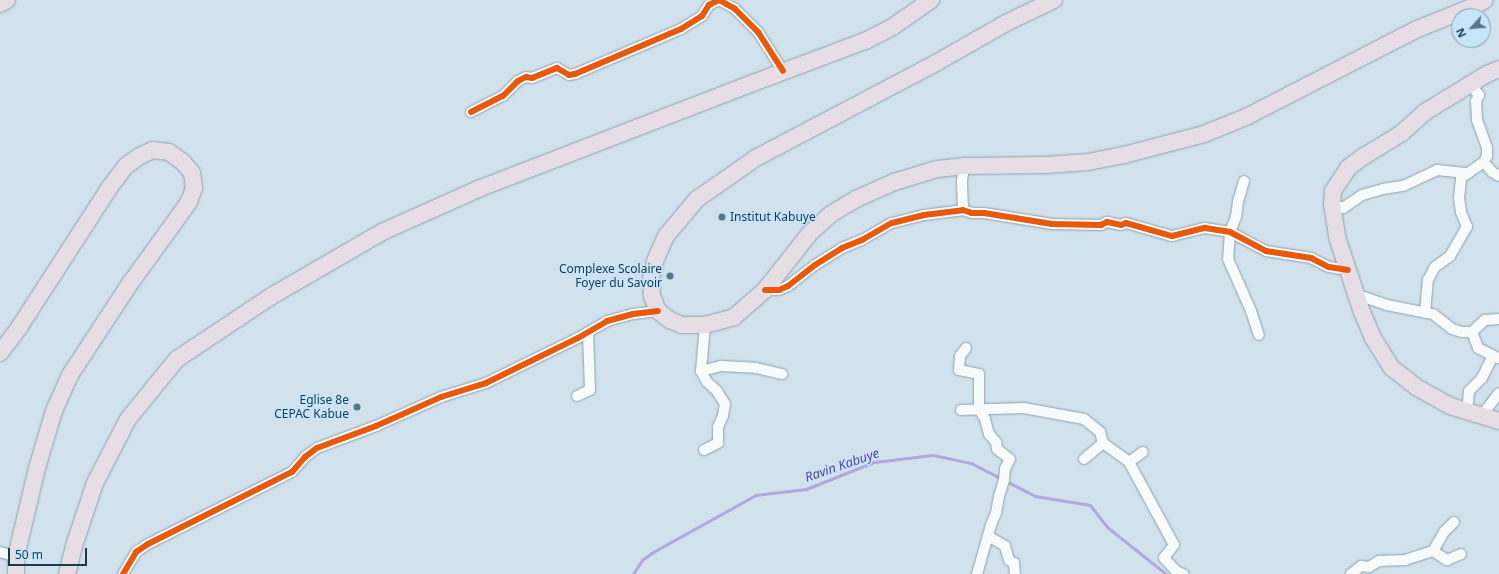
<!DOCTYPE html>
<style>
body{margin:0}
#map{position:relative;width:1499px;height:574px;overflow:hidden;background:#d2e2ed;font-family:"Noto Sans",sans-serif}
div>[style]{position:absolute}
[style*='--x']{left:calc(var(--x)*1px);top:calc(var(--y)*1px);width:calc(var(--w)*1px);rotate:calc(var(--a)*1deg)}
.stream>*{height:3px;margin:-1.5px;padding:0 1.5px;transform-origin:1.5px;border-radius:1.5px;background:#b2a7e1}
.roads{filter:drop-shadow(0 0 1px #8aa2b0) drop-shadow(0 0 1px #8aa2b0)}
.minor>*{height:10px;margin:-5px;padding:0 5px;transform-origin:5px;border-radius:5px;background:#f8fbfc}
.trunk>*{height:16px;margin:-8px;padding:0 8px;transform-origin:8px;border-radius:8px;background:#e6dee4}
.cycleway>*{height:6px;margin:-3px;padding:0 3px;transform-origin:3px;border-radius:3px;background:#e8590c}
.dots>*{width:11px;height:11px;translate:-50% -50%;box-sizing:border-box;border:2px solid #c6e5f9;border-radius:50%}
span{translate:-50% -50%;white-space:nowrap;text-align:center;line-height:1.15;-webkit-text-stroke:3px #c6e5f9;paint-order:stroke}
.poi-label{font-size:12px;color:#183b4f}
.left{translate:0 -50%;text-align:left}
.right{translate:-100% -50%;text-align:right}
.water-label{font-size:13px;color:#5f3f9b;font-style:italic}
.north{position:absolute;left:1451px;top:8px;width:40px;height:40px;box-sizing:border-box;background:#c6e5f9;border:1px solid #80a1b5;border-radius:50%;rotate:244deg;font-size:11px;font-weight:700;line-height:16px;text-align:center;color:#183b4f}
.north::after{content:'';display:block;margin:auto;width:14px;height:18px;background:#597586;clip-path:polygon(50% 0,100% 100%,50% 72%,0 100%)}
.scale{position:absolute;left:8px;top:548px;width:79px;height:18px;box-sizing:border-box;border:2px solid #183b4f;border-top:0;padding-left:5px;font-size:12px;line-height:14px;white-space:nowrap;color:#183b4f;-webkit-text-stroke:3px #c6e5f9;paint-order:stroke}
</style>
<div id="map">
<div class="stream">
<i style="--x:633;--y:574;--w:17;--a:-57"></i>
<i style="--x:642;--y:560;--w:14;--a:-36"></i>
<i style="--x:653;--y:552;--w:118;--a:-29"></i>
<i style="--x:756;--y:495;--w:50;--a:-6.8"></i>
<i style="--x:806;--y:489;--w:73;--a:-21.7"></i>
<i style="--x:874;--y:462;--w:59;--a:-6.8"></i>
<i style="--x:933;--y:455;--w:39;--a:12"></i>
<i style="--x:971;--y:463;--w:72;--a:27.3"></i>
<i style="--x:1035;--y:496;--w:56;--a:9.3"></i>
<i style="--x:1090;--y:505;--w:28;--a:52"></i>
<i style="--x:1107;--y:527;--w:75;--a:38.5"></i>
</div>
<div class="roads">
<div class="minor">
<i style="--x:1480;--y:81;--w:10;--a:135"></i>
<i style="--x:1473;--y:88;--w:9;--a:49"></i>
<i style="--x:1479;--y:95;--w:7;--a:117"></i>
<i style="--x:1476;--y:101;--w:19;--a:87"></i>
<i style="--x:1477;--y:120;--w:30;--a:70"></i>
<i style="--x:1487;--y:148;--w:8;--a:90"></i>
<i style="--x:1487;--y:156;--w:7;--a:117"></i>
<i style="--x:471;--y:112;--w:36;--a:-27"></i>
<i style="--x:503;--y:96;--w:21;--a:-45"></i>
<i style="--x:518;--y:81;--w:9;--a:-27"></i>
<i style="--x:526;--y:77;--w:6;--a:9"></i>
<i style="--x:532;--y:78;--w:27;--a:-22"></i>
<i style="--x:557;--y:68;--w:14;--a:30"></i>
<i style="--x:569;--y:75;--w:6;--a:-9"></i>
<i style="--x:575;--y:74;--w:115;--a:-23"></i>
<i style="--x:681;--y:29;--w:25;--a:-32"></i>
<i style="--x:702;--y:16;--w:13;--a:-58"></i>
<i style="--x:709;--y:5;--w:11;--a:-27"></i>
<i style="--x:719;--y:0;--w:18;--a:29"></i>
<i style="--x:735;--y:9;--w:33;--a:45"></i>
<i style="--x:758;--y:32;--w:46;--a:57.3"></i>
<i style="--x:1244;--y:181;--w:22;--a:106"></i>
<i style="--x:1238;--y:202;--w:15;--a:98"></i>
<i style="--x:1236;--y:217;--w:16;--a:112"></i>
<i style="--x:1230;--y:232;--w:27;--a:94"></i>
<i style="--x:1228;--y:259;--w:57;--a:66.1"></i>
<i style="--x:1251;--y:311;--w:25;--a:72"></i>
<i style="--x:1332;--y:204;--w:12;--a:20"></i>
<i style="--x:1343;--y:208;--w:23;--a:-34"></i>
<i style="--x:1362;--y:195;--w:22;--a:-16"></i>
<i style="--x:1383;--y:189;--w:20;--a:-9"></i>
<i style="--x:1403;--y:186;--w:38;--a:-25"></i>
<i style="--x:1437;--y:170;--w:31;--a:6"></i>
<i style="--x:963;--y:210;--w:29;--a:-92"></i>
<i style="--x:962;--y:181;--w:15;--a:-82"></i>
<i style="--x:765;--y:290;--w:14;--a:0"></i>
<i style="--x:779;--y:290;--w:10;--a:-24"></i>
<i style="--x:788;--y:286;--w:34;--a:-38"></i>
<i style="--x:815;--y:265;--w:32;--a:-32"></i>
<i style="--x:842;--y:248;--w:22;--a:-22"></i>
<i style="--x:862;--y:240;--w:34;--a:-30"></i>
<i style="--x:892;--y:223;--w:33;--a:-14"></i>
<i style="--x:924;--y:215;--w:39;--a:-7"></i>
<i style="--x:963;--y:210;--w:9;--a:18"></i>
<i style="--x:972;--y:213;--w:12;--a:0"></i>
<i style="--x:984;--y:213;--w:69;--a:9.2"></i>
<i style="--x:1052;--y:224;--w:49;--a:1.2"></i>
<i style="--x:1101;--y:225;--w:7;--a:-27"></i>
<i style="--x:1107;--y:222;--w:14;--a:12"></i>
<i style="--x:1121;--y:225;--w:5;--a:-22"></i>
<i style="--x:1126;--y:223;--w:48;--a:15.8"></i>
<i style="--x:1172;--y:236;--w:34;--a:-14"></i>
<i style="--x:1205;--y:228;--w:25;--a:9"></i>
<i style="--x:1230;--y:232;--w:41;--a:27.8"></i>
<i style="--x:1266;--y:251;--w:46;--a:8.8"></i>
<i style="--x:1311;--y:258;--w:20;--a:27"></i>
<i style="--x:1329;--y:267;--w:19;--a:9"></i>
<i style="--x:1355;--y:294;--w:34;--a:19"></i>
<i style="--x:1387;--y:305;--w:47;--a:11.1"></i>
<i style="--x:1433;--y:314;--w:24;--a:38"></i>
<i style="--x:1452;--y:329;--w:10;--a:17"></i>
<i style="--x:1462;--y:332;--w:10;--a:0"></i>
<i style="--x:1472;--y:332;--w:18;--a:-43"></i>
<i style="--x:1485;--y:320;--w:14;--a:-4"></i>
<i style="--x:1425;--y:313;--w:33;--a:-85"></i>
<i style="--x:1428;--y:280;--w:15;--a:-62"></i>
<i style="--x:1435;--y:267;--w:19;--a:-36"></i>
<i style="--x:1450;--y:256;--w:34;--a:-60"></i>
<i style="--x:1467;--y:227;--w:16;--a:-112"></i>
<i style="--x:1461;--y:212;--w:14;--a:-98"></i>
<i style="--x:1459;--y:198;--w:20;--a:-84"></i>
<i style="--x:1461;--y:178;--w:28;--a:-35"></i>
<i style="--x:1484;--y:162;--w:13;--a:51"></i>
<i style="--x:1492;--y:172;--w:8;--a:30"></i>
<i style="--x:1472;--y:332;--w:17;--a:69"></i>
<i style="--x:1478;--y:348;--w:22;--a:27"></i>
<i style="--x:966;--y:348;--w:10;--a:127"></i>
<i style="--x:960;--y:356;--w:14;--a:94"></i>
<i style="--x:959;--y:370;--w:20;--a:11"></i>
<i style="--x:979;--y:374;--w:35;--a:90"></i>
<i style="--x:979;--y:409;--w:12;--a:59"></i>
<i style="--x:985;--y:419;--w:16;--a:75"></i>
<i style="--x:989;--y:434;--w:11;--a:49"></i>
<i style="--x:996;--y:442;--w:7;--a:82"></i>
<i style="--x:997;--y:449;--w:16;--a:38"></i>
<i style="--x:1010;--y:459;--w:11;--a:117"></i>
<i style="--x:1005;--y:469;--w:11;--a:95"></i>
<i style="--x:1004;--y:480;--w:17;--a:107"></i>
<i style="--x:999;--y:496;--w:17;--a:100"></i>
<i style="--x:996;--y:513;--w:13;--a:113"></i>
<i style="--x:991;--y:525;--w:51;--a:105.9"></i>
<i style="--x:701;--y:371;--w:21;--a:-14"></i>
<i style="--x:721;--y:366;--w:35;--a:3"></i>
<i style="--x:756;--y:368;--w:27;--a:13"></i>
<i style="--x:577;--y:396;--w:14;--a:-25"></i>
<i style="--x:590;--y:390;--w:58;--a:-92"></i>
<i style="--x:961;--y:410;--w:63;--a:-1.8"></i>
<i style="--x:1024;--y:408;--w:61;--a:10.4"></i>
<i style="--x:1084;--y:419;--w:21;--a:39"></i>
<i style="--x:1100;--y:432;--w:11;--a:75"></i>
<i style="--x:1467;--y:411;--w:20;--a:-84"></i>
<i style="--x:1469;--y:391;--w:18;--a:-45"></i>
<i style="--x:1482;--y:378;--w:25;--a:-64"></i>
<i style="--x:1485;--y:417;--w:7;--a:-82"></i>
<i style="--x:1486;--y:410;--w:21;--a:-53"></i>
<i style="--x:704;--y:450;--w:16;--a:-27"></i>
<i style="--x:718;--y:443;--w:16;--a:-90"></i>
<i style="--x:718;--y:427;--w:12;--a:-66"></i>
<i style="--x:723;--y:416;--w:12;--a:-81"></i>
<i style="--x:725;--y:404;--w:15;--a:-122"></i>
<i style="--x:717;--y:391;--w:13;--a:-138"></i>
<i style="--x:707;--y:382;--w:13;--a:-119"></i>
<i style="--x:701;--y:371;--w:46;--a:-85"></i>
<i style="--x:1084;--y:459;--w:25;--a:-40"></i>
<i style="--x:1103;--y:443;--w:32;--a:36"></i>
<i style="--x:1129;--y:462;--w:17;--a:-36"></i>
<i style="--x:1129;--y:462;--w:94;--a:61.5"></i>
<i style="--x:1174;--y:545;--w:16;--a:128"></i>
<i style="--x:1164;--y:558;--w:18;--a:47"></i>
<i style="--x:1176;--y:571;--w:8;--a:23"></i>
<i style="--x:988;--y:536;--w:20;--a:30"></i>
<i style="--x:1005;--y:546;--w:15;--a:74"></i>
<i style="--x:1009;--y:560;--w:6;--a:31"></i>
<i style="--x:1014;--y:563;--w:11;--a:85"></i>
<i style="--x:1433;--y:551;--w:22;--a:-60"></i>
<i style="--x:1444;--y:532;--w:14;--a:-45"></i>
<i style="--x:0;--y:552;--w:17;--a:17"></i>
<i style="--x:123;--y:574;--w:26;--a:-59"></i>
<i style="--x:136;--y:552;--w:14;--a:-34"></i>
<i style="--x:148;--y:544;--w:161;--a:-26.6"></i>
<i style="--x:292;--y:472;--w:20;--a:-49"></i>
<i style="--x:305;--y:457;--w:15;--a:-37"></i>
<i style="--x:317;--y:448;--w:63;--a:-20.4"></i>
<i style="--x:376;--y:426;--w:71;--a:-24"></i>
<i style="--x:441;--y:397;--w:47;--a:-17.3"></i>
<i style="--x:486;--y:383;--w:102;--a:-26.1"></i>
<i style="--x:578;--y:338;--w:34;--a:-30"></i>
<i style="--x:607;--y:321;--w:27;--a:-15"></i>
<i style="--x:633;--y:314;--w:25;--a:-7"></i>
<i style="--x:1351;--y:574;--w:13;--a:-39"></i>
<i style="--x:1361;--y:566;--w:8;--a:7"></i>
<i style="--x:1369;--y:567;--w:12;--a:-31"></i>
<i style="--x:1379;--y:561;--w:26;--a:-2"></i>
<i style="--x:1405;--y:560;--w:29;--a:-18"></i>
<i style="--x:1433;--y:551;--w:17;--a:33"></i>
<i style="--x:1447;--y:560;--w:15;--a:-23"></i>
</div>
<div class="trunk">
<i style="--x:1054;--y:0;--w:53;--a:154.4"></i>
<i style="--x:1006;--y:23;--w:81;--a:150.3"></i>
<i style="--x:936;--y:63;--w:204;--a:152.2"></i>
<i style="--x:756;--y:158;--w:72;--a:145.2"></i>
<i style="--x:697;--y:199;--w:48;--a:130"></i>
<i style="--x:666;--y:236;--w:27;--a:114"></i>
<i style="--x:655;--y:261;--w:17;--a:103"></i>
<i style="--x:651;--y:278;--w:18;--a:87"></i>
<i style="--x:652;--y:296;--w:16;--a:68"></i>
<i style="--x:658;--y:311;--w:15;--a:37"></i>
<i style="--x:670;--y:320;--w:13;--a:23"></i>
<i style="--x:682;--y:325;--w:23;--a:0"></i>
<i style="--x:705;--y:325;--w:30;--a:-15"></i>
<i style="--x:734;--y:317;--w:41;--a:-41.1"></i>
<i style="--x:765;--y:290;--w:73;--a:-51.7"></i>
<i style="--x:810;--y:233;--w:28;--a:-42"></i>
<i style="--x:831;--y:214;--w:29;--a:-31"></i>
<i style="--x:856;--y:199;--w:42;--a:-24.1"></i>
<i style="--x:894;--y:182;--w:45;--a:-16.8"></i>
<i style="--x:937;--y:169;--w:27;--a:-6"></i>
<i style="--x:964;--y:166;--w:81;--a:-0.7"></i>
<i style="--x:1045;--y:165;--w:43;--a:-4"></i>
<i style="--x:1088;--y:162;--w:37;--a:-11"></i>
<i style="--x:1124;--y:155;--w:83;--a:-14.7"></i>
<i style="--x:1204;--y:134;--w:45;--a:-22"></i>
<i style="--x:1246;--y:117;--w:190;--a:-27.2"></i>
<i style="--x:1415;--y:30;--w:67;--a:-22"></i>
<i style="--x:1477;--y:5;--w:9;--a:-32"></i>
<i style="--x:0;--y:4;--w:8;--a:-30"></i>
<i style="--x:1499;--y:69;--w:13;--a:157"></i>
<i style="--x:1487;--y:74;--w:73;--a:148.5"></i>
<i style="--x:1425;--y:112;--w:31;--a:138"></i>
<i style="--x:1402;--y:133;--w:44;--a:148.8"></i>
<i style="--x:1364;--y:156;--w:19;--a:144"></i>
<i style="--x:1349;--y:167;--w:29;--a:124"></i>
<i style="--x:1333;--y:191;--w:13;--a:94"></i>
<i style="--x:1332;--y:204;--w:33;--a:81"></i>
<i style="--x:1337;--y:237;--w:79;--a:71.6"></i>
<i style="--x:1362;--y:312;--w:28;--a:67"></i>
<i style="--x:1373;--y:338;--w:36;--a:58"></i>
<i style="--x:1392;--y:368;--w:31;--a:38"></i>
<i style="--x:1416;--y:387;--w:39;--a:29"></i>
<i style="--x:1450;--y:406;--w:51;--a:17"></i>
<i style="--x:0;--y:353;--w:34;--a:-53"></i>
<i style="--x:20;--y:326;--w:166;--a:-57.1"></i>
<i style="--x:110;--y:187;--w:26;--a:-53"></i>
<i style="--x:126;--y:166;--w:17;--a:-36"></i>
<i style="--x:140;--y:156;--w:14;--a:-25"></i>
<i style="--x:153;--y:150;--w:16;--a:7"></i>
<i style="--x:169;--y:152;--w:17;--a:36"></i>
<i style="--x:183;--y:162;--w:14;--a:51"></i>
<i style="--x:192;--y:173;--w:15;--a:82"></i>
<i style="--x:194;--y:188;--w:15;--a:110"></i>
<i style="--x:189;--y:202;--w:99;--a:125.9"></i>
<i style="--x:131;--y:282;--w:111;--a:123.3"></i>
<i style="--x:70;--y:375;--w:39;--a:114"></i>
<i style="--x:54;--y:411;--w:59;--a:106.6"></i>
<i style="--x:37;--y:468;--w:91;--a:103.3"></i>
<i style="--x:16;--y:557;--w:17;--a:90"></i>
<i style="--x:67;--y:574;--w:29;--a:-76"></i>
<i style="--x:74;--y:546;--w:66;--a:-71.6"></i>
<i style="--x:95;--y:483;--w:72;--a:-62.7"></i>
<i style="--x:128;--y:419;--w:77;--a:-50.8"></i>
<i style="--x:177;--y:359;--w:112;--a:-33.7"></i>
<i style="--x:270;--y:297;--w:129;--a:-30.1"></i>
<i style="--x:382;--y:232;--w:105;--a:-24.1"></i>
<i style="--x:478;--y:189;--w:295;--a:-21.1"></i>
<i style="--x:753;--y:83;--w:120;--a:-20.6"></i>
<i style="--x:865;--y:41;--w:29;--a:-27"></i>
<i style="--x:891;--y:28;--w:49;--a:-35"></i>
</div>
</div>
<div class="cycleway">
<i style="--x:471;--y:112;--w:36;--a:-27"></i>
<i style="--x:503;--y:96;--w:21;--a:-45"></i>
<i style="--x:518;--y:81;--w:9;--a:-27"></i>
<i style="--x:526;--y:77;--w:6;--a:9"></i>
<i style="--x:532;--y:78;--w:27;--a:-22"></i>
<i style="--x:557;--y:68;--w:14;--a:30"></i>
<i style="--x:569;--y:75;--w:6;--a:-9"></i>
<i style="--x:575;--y:74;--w:115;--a:-23"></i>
<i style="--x:681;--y:29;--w:25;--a:-32"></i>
<i style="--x:702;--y:16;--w:13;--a:-58"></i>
<i style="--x:709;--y:5;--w:11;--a:-27"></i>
<i style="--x:719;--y:0;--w:18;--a:29"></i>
<i style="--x:735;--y:9;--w:33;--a:45"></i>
<i style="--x:758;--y:32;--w:46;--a:57.3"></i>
<i style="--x:765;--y:290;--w:14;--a:0"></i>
<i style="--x:779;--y:290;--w:10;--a:-24"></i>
<i style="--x:788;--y:286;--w:34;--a:-38"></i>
<i style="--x:815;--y:265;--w:32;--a:-32"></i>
<i style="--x:842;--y:248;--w:22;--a:-22"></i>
<i style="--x:862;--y:240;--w:34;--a:-30"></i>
<i style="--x:892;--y:223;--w:33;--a:-14"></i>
<i style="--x:924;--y:215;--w:39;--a:-7"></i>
<i style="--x:963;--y:210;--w:9;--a:18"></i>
<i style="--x:972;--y:213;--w:12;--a:0"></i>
<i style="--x:984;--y:213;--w:69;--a:9.2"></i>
<i style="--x:1052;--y:224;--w:49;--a:1.2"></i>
<i style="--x:1101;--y:225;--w:7;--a:-27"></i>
<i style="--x:1107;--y:222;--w:14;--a:12"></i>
<i style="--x:1121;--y:225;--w:5;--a:-22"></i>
<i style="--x:1126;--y:223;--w:48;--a:15.8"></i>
<i style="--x:1172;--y:236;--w:34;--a:-14"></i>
<i style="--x:1205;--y:228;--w:25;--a:9"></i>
<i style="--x:1230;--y:232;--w:41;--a:27.8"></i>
<i style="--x:1266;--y:251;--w:46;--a:8.8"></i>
<i style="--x:1311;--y:258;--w:20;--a:27"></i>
<i style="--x:1329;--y:267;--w:19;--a:9"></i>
<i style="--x:123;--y:574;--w:26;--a:-59"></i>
<i style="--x:136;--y:552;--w:14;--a:-34"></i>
<i style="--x:148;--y:544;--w:161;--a:-26.6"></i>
<i style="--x:292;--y:472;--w:20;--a:-49"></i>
<i style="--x:305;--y:457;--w:15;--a:-37"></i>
<i style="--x:317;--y:448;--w:63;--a:-20.4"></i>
<i style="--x:376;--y:426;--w:71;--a:-24"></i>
<i style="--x:441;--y:397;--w:47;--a:-17.3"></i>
<i style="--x:486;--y:383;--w:102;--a:-26.1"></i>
<i style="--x:578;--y:338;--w:34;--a:-30"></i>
<i style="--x:607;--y:321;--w:27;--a:-15"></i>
<i style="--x:633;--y:314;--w:25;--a:-7"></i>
</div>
<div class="dots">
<i style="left:722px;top:217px;background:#597586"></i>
<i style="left:670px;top:276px;background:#597586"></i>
<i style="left:357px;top:407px;background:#597586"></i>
</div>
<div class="poi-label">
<span class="left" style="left:730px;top:217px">Institut Kabuye</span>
<span class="right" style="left:662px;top:276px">Complexe Scolaire<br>Foyer du Savoir</span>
<span class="right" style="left:349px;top:407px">Eglise 8e<br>CEPAC Kabue</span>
</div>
<div class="water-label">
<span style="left:842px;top:465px;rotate:-19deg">Ravin Kabuye</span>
</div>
<div class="north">N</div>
<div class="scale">50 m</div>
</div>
